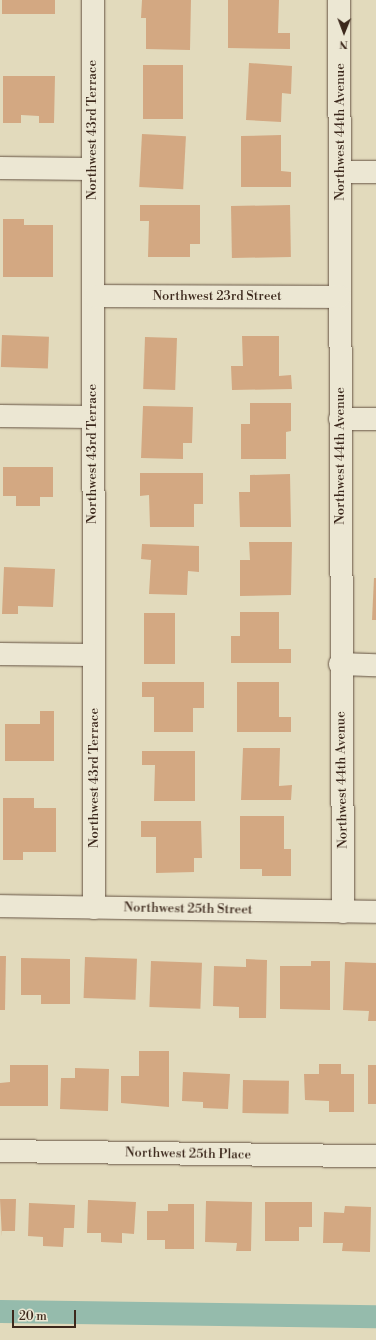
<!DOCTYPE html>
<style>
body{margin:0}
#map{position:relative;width:376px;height:1340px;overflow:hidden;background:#e2dabc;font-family:"Libre Bodoni",serif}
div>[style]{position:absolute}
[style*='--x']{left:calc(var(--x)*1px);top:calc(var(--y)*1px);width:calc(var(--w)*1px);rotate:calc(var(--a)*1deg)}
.canal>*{height:23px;margin:-11.5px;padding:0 11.5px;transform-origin:11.5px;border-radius:11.5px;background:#95bbac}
.building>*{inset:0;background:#d3a882;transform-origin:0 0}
.roads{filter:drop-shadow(0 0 1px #665444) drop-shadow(0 0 1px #665444)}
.street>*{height:22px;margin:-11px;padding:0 11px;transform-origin:11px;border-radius:11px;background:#ece7d3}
span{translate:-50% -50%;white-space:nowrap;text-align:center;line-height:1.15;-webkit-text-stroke:3px #ece7d3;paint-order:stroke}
.street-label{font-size:13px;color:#3c281c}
.north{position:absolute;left:324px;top:12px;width:40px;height:40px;-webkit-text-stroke:3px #ece7d3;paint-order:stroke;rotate:181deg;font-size:11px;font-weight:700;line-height:16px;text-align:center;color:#3c281c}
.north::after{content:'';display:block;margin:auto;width:14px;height:18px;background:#3c281c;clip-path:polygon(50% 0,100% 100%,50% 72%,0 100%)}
.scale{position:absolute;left:12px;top:1310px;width:64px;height:18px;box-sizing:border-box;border:2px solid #3c281c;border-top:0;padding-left:5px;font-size:12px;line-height:14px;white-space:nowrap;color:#3c281c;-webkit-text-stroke:3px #ece7d3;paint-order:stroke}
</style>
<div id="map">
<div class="canal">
<i style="--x:0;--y:1311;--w:376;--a:0.8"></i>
</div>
<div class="building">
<i style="left:2px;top:0;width:53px;height:14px"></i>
<i style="clip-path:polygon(142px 0,191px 0,190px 50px,146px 49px,146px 18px,141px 18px)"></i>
<i style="clip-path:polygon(228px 0,279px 0,278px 33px,290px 33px,290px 49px,228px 48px)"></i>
<i style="clip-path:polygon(249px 63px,292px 66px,291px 94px,282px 93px,281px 122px,246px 120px)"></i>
<i style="left:143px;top:65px;width:40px;height:54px"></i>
<i style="clip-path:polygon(3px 76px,55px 76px,54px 123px,39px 123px,39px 116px,21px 115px,21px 123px,3px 123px)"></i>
<i style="left:142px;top:134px;width:44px;height:53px;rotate:3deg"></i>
<i style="clip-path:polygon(281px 135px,281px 171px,291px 172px,291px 187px,241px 187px,241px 136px)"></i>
<i style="clip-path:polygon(140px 205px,200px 205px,200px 244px,190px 244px,190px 257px,148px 257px,149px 221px,140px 221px)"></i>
<i style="left:290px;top:205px;width:52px;height:59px;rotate:89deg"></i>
<i style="clip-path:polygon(3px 219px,24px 219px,24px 225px,53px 225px,53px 277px,3px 277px)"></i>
<i style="left:2px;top:335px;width:47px;height:32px;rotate:2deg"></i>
<i style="clip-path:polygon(242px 336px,279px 336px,279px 376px,291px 375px,292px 389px,232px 390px,231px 366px,243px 366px)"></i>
<i style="left:145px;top:337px;width:32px;height:52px;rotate:2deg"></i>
<i style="clip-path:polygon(250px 403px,291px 403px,291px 431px,286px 432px,286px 459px,241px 459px,241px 424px,250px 424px)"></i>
<i style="clip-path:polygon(143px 406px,193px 407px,192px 443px,183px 443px,183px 459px,141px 458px)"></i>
<i style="clip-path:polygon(3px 467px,53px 467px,53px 497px,40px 497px,40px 506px,16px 506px,16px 496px,3px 496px)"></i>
<i style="clip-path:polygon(140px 473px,203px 473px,203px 504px,194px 504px,194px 527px,150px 527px,149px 495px,140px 496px)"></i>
<i style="clip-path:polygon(290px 474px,291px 527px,240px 527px,239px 492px,250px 492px,250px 475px)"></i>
<i style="clip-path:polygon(249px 542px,292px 542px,291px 595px,240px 596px,240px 560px,250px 560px)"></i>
<i style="clip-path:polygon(142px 544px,199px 546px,199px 572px,188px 571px,187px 595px,149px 594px,151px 560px,141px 559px)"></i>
<i style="clip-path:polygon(4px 567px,55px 569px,53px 607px,18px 606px,18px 614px,2px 614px)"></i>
<i style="clip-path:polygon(374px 578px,376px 578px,376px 620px,372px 620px)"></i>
<i style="clip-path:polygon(240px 612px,279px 612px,279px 649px,291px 649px,291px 663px,231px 663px,231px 636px,240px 636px)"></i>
<i style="left:175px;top:613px;width:51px;height:31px;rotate:90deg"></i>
<i style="clip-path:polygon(142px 682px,204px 682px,204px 708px,193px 708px,193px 732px,154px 732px,154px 697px,142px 697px)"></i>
<i style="clip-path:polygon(237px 682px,279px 682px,279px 717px,291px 717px,291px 732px,237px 732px)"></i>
<i style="clip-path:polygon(40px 711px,54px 711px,54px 761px,5px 761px,5px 724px,40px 724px)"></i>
<i style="clip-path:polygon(243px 748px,280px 748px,279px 786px,292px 785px,291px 800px,241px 800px)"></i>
<i style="clip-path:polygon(142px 751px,195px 751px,195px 801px,154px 801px,155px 765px,142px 765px)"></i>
<i style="clip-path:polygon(3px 798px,34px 798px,34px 808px,56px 808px,56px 852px,23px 852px,23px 860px,3px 860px)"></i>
<i style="clip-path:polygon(240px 816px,284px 816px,284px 849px,291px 849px,291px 876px,262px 876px,262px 869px,240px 869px)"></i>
<i style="clip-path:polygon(141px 821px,201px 821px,202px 858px,194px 858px,194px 872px,156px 873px,156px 837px,141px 837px)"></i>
<i style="clip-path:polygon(0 956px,6px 956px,5px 1010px,0 1010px)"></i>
<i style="left:85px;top:957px;width:52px;height:41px;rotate:2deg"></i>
<i style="clip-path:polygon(21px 958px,70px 959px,70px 1004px,41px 1004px,41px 995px,21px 995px)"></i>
<i style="clip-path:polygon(246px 959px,267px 960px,266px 1018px,239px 1018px,239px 1007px,213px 1006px,214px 966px,246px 967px)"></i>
<i style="left:151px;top:961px;width:51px;height:46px;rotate:2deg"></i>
<i style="clip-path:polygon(311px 961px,330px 961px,330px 1010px,280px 1009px,280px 966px,311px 966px)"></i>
<i style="clip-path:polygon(345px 962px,376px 963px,376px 1021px,368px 1021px,369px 1011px,343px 1010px)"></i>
<i style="clip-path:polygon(139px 1051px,169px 1051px,169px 1107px,121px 1103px,121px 1076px,139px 1076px)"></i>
<i style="clip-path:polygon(319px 1064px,341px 1064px,341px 1074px,354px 1074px,354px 1112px,329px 1112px,329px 1101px,305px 1100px,304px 1074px,319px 1074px)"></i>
<i style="clip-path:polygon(10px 1065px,48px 1065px,48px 1106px,0 1106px,0 1083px,10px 1082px)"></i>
<i style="left:368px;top:1065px;width:8px;height:39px"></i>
<i style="clip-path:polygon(75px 1068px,109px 1069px,108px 1111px,60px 1109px,61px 1078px,75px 1078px)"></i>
<i style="clip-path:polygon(183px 1072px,230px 1074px,228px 1109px,203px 1108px,203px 1102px,182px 1101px)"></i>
<i style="left:243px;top:1080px;width:46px;height:33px;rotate:1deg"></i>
<i style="clip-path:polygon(0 1199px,16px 1199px,15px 1231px,2px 1231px,2px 1237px)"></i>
<i style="clip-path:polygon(88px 1200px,136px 1202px,134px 1234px,122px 1233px,122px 1243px,101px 1242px,101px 1233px,87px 1233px)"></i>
<i style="clip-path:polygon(206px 1201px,252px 1202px,251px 1251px,236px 1251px,237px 1243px,205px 1242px)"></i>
<i style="clip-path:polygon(265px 1202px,312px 1202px,312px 1227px,299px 1227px,299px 1241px,265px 1241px)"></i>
<i style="clip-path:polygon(29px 1203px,75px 1205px,74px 1228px,64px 1228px,63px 1247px,43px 1246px,43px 1237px,28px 1236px)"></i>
<i style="clip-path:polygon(168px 1204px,194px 1204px,194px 1249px,165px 1249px,165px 1240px,147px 1240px,147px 1211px,168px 1211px)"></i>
<i style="clip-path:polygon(345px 1206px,371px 1207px,370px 1252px,342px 1251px,343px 1243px,323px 1243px,324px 1212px,344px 1213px)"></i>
</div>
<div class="roads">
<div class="street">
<i style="--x:93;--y:0;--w:908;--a:89.94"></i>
<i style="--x:339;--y:0;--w:912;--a:89.75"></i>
<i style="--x:0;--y:168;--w:91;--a:0.6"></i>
<i style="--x:341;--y:172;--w:35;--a:0"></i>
<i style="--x:95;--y:296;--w:245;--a:0.2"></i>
<i style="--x:0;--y:416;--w:91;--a:0.6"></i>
<i style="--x:340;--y:419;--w:36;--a:0"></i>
<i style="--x:0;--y:654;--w:93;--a:0.6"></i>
<i style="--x:340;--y:664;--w:36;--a:2"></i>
<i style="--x:0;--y:906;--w:376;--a:0.9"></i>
<i style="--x:0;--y:1151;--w:376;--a:0.8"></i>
</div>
</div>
<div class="street-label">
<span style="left:92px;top:130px;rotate:-90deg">Northwest 43rd Terrace</span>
<span style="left:340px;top:132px;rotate:-90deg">Northwest 44th Avenue</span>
<span style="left:217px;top:296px">Northwest 23rd Street</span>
<span style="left:92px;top:454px;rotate:-90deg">Northwest 43rd Terrace</span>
<span style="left:340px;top:456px;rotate:-90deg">Northwest 44th Avenue</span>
<span style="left:94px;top:778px;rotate:-90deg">Northwest 43rd Terrace</span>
<span style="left:342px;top:780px;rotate:-91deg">Northwest 44th Avenue</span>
<span style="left:188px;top:909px;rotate:1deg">Northwest 25th Street</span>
<span style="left:188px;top:1154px;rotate:1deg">Northwest 25th Place</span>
</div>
<div class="north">N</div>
<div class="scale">20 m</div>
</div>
